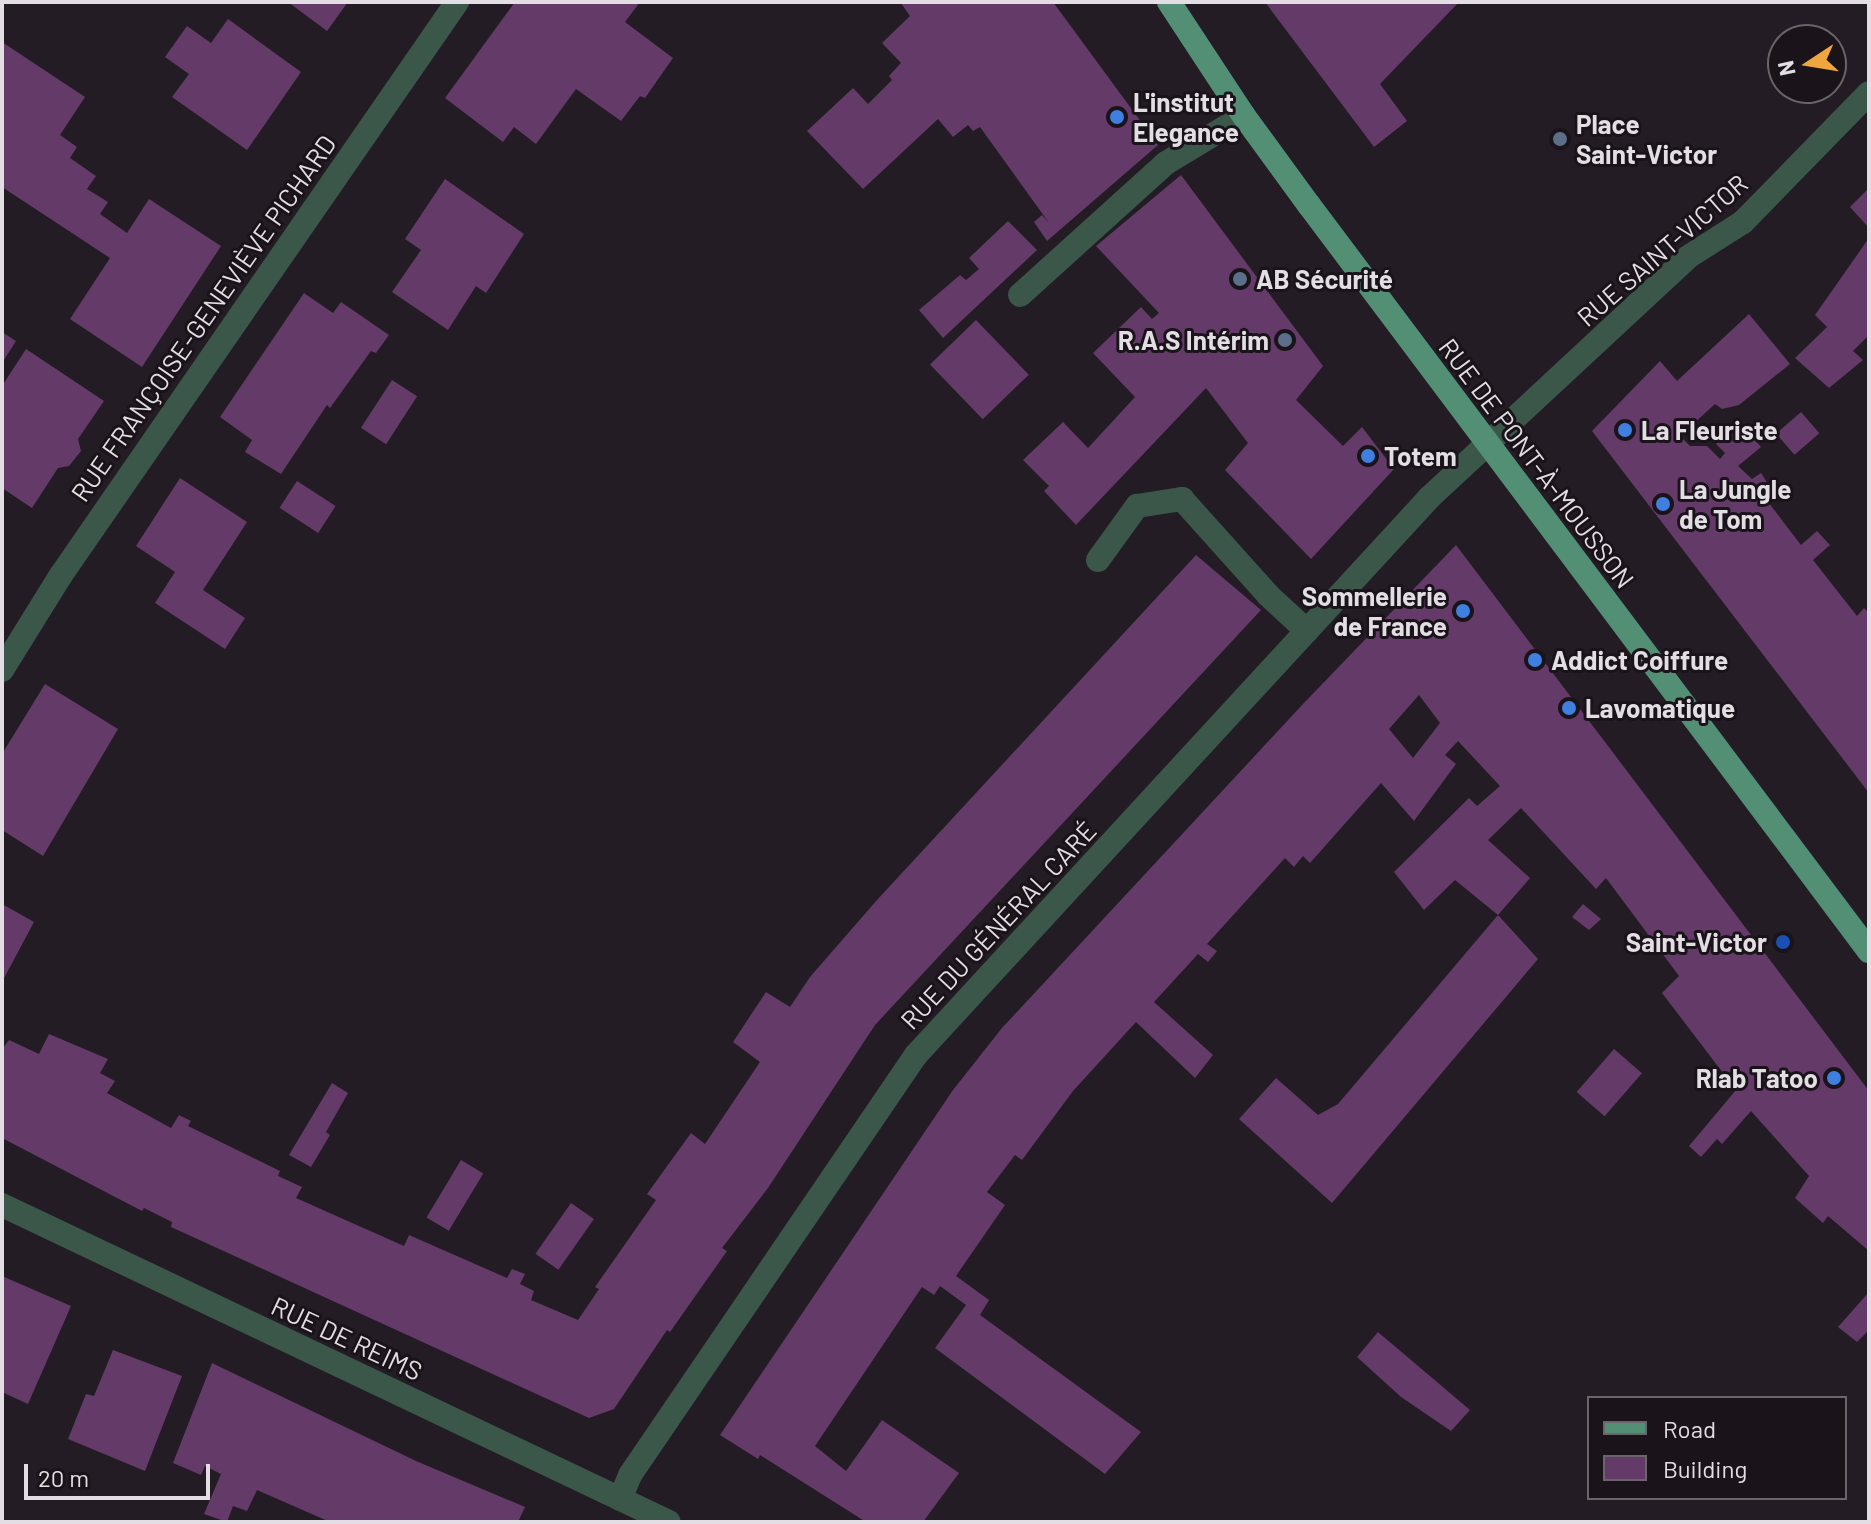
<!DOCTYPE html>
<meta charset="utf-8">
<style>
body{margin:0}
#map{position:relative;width:1871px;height:1524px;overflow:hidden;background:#231c24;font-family:Barlow,sans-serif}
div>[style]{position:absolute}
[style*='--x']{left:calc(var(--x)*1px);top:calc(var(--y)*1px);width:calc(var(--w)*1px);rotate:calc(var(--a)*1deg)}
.building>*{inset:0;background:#643a68;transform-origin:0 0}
.minor>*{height:24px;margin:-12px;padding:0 12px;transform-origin:12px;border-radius:12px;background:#3a574a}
.major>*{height:24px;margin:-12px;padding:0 12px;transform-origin:12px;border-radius:12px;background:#528f74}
.dots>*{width:22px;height:22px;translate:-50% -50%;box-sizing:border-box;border:4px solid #1a131a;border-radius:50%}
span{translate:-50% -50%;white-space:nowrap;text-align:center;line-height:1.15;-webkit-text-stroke:6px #1a131a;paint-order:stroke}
.poi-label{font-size:26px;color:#e3dee4;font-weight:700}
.left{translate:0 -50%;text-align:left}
.right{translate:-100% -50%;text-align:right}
.street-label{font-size:26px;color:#e3dee4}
.frame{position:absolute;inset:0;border:4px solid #e3dee4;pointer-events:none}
.legend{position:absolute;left:1587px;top:1396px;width:260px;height:104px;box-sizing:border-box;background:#1a131a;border:2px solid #6a646b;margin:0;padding:10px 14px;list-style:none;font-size:24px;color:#e3dee4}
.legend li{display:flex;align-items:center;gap:16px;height:40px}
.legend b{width:40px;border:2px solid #6a646b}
.north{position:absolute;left:1767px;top:24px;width:80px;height:80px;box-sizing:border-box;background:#1a131a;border:2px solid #6a646b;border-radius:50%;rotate:258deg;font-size:22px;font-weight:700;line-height:32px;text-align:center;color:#e3dee4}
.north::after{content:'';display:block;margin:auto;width:28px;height:36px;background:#f0a63f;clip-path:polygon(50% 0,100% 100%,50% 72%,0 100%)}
.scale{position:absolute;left:24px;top:1464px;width:186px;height:36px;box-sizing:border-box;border:4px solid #e3dee4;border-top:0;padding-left:10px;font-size:24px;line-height:28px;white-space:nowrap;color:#e3dee4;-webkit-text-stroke:6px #1a131a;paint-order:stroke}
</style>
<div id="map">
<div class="building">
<i style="clip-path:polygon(288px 2px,348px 2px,327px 31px)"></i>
<i style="clip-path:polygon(515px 2px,640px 2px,625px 22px,673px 58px,645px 98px,640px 96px,621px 121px,576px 89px,536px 144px,514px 127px,503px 142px,445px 98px)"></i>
<i style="clip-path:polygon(900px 2px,1053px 2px,1158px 145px,1047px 241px,1034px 222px,1042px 215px,1049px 223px,980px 127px,973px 131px,968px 125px,953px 137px,938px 119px,863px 189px,807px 131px,853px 88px,868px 104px,892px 80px,889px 76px,901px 63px,882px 43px,910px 16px)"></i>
<i style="clip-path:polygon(1265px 2px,1459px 2px,1380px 84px,1407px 121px,1374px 147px)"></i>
<i style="clip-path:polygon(228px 19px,301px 72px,247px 150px,172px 97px,189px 74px,165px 57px,187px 26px,211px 43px)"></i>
<i style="clip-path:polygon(2px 42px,85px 97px,60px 135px,77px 147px,70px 158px,96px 176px,87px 189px,108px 202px,100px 214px,127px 233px,149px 199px,221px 246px,142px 367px,70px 319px,110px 258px,2px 187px)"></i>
<i style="clip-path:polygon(1181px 175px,1323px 366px,1296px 400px,1343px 446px,1362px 427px,1394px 469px,1311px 559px,1225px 470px,1248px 443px,1206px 388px,1076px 525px,1044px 491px,1049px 486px,1023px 460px,1063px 422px,1088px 448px,1135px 397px,1093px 353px,1141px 307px,1152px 319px,1159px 313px,1096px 246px)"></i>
<i style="clip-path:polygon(445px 179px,524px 234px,486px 293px,476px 286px,448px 330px,392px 292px,421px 250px,405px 239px)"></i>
<i style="clip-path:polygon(1869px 188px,1869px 228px,1850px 207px)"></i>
<i style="clip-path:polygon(1008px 221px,1037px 250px,943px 338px,919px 310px,960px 275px,966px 280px,979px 269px,969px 258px)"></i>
<i style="clip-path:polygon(1869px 238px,1869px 335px,1853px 351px,1863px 360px,1829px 388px,1795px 358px,1827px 327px,1815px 315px)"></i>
<i style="clip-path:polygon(304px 293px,333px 313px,341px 302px,389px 335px,376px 353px,371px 351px,330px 408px,327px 405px,281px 474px,245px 452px,252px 440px,220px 417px)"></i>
<i style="clip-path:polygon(1749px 314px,1790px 364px,1739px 405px,1722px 409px,1715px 404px,1680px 436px,1690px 446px,1707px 446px,1720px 459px,1725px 453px,1716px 444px,1739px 421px,1761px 447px,1738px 466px,1752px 479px,1761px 473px,1770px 487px,1762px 494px,1801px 545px,1817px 531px,1830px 545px,1813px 560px,1857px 616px,1864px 608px,1869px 613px,1869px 793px,1592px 431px,1660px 361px,1677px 381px)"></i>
<i style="left:976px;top:320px;width:76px;height:64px;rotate:46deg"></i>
<i style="clip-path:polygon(2px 332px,16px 341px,2px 363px)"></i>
<i style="clip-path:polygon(26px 349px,104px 401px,78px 439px,81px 451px,69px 466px,58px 468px,32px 508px,2px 488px,2px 386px)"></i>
<i style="left:392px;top:380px;width:30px;height:57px;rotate:33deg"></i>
<i style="left:1801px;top:412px;width:28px;height:33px;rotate:49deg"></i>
<i style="clip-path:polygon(180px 478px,247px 522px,203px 590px,245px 618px,225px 649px,155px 603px,175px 572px,136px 546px)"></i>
<i style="left:297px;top:481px;width:46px;height:32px;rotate:33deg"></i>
<i style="clip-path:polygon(evenodd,1456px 545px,1869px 1091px,1869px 1251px,1828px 1216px,1823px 1223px,1795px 1198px,1809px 1176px,1751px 1111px,1722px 1144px,1717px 1139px,1701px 1157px,1689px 1146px,1736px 1090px,1662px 993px,1679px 976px,1606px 878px,1596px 889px,1521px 808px,1488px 840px,1530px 878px,1498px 915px,1455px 880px,1424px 910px,1394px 872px,1469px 798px,1477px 806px,1500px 786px,1458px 741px,1445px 755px,1456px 764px,1414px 821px,1381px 783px,1310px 863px,1303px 856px,1294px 867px,1285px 858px,1207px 944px,1217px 951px,1208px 962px,1198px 954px,1154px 1002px,1213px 1055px,1195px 1078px,1136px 1022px,1073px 1091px,1022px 1160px,1015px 1155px,987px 1192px,1005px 1205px,956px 1276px,989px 1300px,980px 1315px,1141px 1432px,1105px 1474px,935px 1348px,966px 1305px,940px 1286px,934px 1295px,922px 1287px,815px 1446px,846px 1471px,882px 1420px,959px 1473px,923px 1522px,866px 1522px,760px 1455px,758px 1459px,720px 1435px,953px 1090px,1002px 1028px,1303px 704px,1456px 545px,1419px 695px,1440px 723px,1413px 758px,1389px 729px,1419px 695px)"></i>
<i style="clip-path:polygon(1196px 555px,1261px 610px,875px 1025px,768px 1188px,722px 1248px,727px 1251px,670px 1332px,667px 1330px,614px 1409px,589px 1418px,171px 1227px,172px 1222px,144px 1208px,142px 1211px,2px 1138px,2px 1049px,9px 1040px,39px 1054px,49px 1034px,108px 1059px,100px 1073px,115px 1081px,107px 1093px,171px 1128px,179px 1115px,191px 1121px,188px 1126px,280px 1171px,278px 1176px,302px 1187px,296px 1198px,404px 1246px,409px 1235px,507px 1278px,512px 1269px,525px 1274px,520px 1284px,534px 1291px,531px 1300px,578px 1320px,599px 1289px,595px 1287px,656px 1200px,647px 1194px,691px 1133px,705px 1144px,760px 1062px,733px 1042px,766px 992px,790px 1007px,810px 977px,877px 900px)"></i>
<i style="clip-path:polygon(45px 684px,118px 729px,43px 856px,2px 830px,2px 754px)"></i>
<i style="clip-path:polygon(2px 904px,34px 922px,2px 982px)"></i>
<i style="clip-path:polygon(1583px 904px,1601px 919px,1589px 930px,1572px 917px)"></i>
<i style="clip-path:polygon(1498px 915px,1538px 959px,1332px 1203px,1239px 1119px,1276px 1078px,1318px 1115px,1338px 1104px)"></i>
<i style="left:1614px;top:1049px;width:37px;height:57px;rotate:41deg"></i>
<i style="clip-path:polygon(332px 1083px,348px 1093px,326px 1132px,330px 1135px,311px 1167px,289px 1155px)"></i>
<i style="left:461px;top:1160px;width:26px;height:67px;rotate:31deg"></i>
<i style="left:571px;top:1203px;width:28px;height:62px;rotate:35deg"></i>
<i style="clip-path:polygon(2px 1276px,71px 1306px,28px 1404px,2px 1392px)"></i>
<i style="clip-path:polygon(1869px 1292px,1869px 1330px,1857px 1342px,1838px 1327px)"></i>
<i style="clip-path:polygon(1378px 1332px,1470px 1410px,1451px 1431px,1401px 1397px,1357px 1357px)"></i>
<i style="clip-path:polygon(113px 1350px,182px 1376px,145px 1471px,68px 1439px,86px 1394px,94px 1396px)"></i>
<i style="clip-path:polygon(212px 1363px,416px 1461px,525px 1507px,518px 1522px,330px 1522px,257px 1490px,247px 1511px,233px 1506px,227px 1522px,204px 1514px,221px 1474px,205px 1466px,201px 1475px,173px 1463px)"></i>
</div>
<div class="minor">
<i style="--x:1020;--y:295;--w:197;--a:-42.1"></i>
<i style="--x:1166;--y:163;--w:91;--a:-31.1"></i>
<i style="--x:1098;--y:560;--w:67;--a:-54.2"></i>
<i style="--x:1137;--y:506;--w:46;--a:-8.8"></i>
<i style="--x:1182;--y:499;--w:129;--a:48.1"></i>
<i style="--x:1268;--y:595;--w:53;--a:42.7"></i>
<i style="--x:2;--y:670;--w:112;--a:-58.2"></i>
<i style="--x:61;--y:575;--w:697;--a:-55.35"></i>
<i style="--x:2;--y:1205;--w:738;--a:25.42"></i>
<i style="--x:620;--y:1499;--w:26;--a:-67"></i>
<i style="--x:630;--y:1475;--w:508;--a:-55.75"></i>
<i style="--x:916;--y:1055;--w:759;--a:-47.35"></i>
<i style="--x:1430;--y:497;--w:352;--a:-42.9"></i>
<i style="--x:1688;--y:257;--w:65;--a:-32.5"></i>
<i style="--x:1743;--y:222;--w:180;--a:-45.7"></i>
</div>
<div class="major">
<i style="--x:1169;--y:2;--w:136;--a:56.7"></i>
<i style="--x:1244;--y:116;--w:110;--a:53.9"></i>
<i style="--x:1309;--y:205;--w:933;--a:53.11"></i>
</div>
<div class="dots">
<i style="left:1117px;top:117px;background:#3f7fe0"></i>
<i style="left:1560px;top:139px;background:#5c6f8a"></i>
<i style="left:1240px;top:279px;background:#5c6f8a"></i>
<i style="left:1285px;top:340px;background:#5c6f8a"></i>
<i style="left:1625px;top:430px;background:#3f7fe0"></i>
<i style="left:1368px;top:456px;background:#3f7fe0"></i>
<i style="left:1663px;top:504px;background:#3f7fe0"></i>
<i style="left:1463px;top:611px;background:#3f7fe0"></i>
<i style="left:1535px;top:660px;background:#3f7fe0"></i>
<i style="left:1569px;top:708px;background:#3f7fe0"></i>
<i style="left:1783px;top:942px;background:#1a4fb4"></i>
<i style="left:1834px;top:1078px;background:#3f7fe0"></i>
</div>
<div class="poi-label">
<span class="left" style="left:1133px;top:117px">L'institut<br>Elegance</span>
<span class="left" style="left:1576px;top:139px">Place<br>Saint-Victor</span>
<span class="left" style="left:1256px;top:279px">AB Sécurité</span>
<span class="right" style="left:1269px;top:340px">R.A.S Intérim</span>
<span class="left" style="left:1641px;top:430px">La Fleuriste</span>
<span class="left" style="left:1384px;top:456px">Totem</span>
<span class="left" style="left:1679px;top:504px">La Jungle<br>de Tom</span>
<span class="right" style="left:1447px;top:611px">Sommellerie<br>de France</span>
<span class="left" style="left:1551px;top:660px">Addict Coiffure</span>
<span class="left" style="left:1585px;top:708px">Lavomatique</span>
<span class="right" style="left:1767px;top:942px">Saint-Victor</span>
<span class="right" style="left:1818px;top:1078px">Rlab Tatoo</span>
</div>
<div class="street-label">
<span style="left:1662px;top:250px;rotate:-41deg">RUE SAINT-VICTOR</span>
<span style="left:203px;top:318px;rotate:-55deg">RUE FRANÇOISE-GENEVIÈVE PICHARD</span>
<span style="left:1537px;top:463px;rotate:53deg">RUE DE PONT-À-MOUSSON</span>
<span style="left:998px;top:925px;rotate:-47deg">RUE DU GÉNÉRAL CARÉ</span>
<span style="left:347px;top:1338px;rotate:25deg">RUE DE REIMS</span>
</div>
<div class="frame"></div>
<ul class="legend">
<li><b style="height:10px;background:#528f74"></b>Road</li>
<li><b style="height:22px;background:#643a68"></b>Building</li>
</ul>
<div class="north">N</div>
<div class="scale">20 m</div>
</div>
